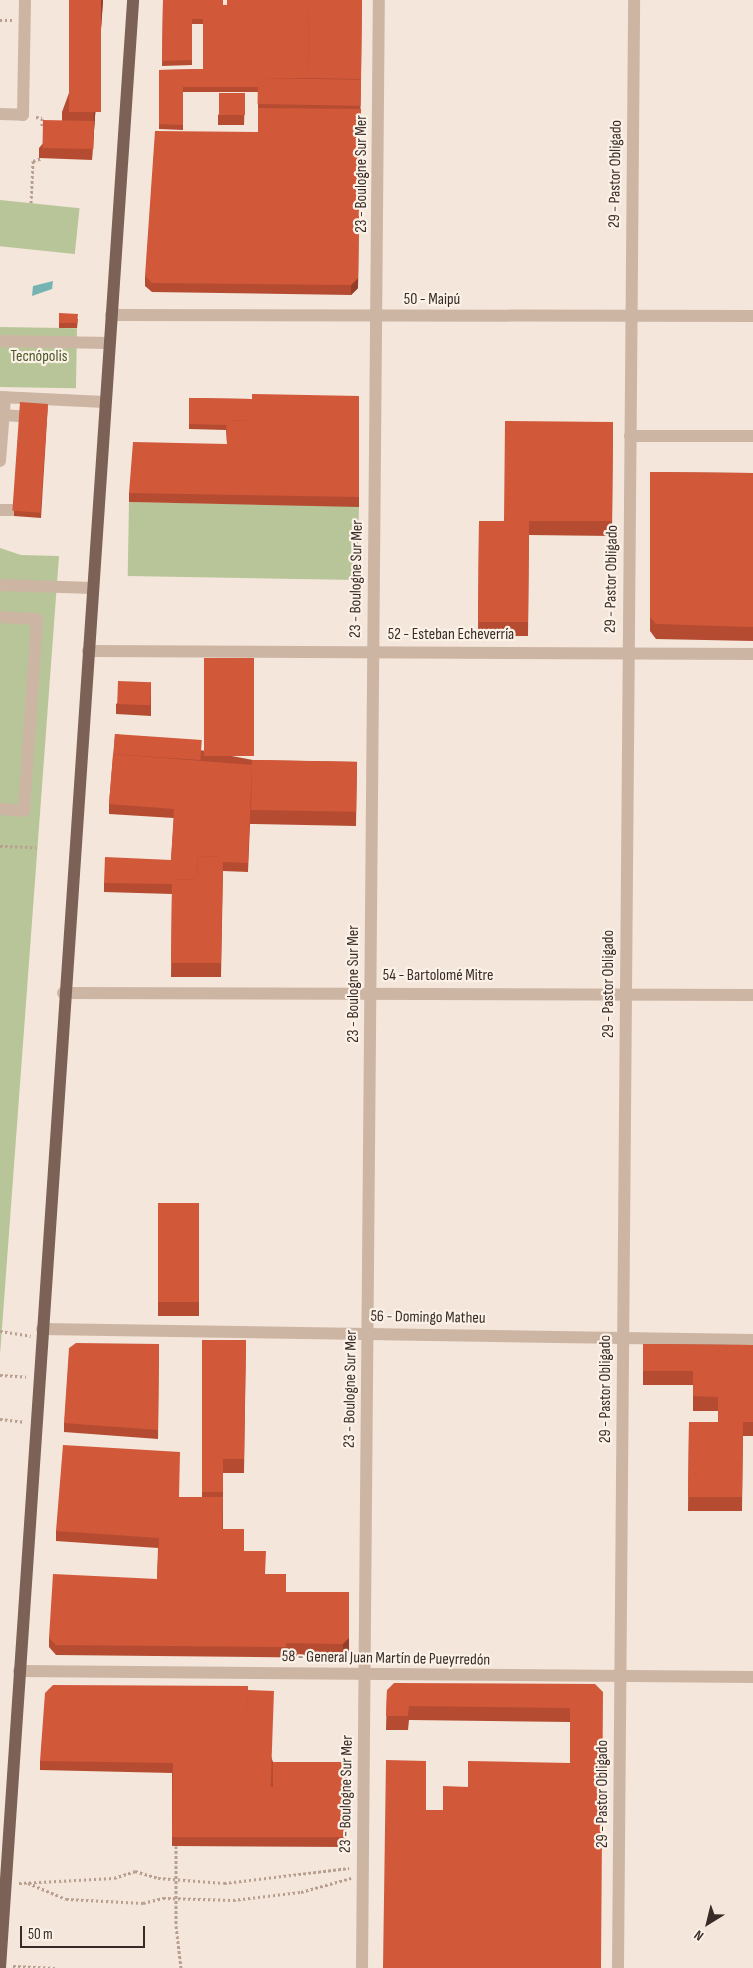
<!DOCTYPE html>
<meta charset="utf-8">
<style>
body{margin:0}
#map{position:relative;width:753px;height:1968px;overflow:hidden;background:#f4e6da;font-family:"Sofia Sans Condensed",sans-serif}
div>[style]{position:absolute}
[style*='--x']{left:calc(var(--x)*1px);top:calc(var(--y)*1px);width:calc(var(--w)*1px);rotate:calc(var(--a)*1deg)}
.green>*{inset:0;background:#b8c598;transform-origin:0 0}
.water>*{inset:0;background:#76b4b4}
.path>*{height:3px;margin-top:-1.5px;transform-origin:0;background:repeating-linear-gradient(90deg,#b99f8f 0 2.5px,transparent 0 5px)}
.minor>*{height:12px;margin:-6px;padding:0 6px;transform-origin:6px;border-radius:6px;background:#cdb5a4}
.major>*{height:12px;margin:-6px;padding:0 6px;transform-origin:6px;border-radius:6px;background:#7c6156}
.wall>*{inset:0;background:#b54c32;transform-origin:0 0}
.shaded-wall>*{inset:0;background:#933e29}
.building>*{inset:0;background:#d2583a;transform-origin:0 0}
span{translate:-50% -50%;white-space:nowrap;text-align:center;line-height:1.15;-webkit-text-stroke:4.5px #fbf1e7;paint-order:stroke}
.street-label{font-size:16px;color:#382b27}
.park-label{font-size:16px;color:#495928}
.north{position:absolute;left:683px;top:1898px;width:50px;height:50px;-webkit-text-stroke:4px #fbf1e7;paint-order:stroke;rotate:216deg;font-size:14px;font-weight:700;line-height:20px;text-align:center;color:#382b27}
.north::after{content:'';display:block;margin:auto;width:18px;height:22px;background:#382b27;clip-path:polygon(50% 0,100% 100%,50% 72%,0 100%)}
.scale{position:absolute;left:20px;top:1926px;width:125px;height:22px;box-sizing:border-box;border:2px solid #382b27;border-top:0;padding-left:6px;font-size:15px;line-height:18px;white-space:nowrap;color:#382b27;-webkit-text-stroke:4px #fbf1e7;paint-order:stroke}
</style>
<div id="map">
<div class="green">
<i style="left:0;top:200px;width:80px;height:46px;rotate:6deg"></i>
<i style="left:0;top:327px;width:77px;height:60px;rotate:1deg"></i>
<i style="left:129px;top:502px;width:230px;height:74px;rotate:1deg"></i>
<i style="clip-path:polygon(0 548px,21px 555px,59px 556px,0 1355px)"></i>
</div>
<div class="water">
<i style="clip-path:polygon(53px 281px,52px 289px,32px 296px,33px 286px)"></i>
</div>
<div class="path">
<i style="--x:0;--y:20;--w:12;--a:0"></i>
<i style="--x:36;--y:117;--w:6;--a:9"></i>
<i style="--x:42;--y:118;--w:8;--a:90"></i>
<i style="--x:31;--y:203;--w:42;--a:-87.3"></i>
<i style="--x:33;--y:161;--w:9;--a:-18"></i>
<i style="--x:0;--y:846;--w:36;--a:2"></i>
<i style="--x:0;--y:1331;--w:31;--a:9"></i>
<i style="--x:0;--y:1375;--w:26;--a:4"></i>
<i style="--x:0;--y:1419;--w:25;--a:7"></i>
<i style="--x:176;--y:1846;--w:80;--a:90"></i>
<i style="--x:176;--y:1926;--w:42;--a:83.2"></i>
<i style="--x:19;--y:1883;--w:95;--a:-3"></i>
<i style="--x:114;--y:1878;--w:22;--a:-18"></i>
<i style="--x:135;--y:1871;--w:24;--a:17"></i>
<i style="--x:158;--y:1878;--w:66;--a:4.3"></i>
<i style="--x:224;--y:1883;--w:126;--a:-6.8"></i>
<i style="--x:28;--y:1883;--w:41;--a:22.8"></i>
<i style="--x:66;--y:1899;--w:77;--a:3"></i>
<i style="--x:143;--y:1903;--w:21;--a:-14"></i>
<i style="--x:163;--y:1898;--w:70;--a:1.6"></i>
<i style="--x:233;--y:1900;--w:68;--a:-6.7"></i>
<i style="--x:301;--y:1892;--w:52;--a:-15.6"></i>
<i style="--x:13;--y:1966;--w:42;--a:2.7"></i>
</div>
<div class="minor">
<i style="--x:0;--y:114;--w:23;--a:2"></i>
<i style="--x:23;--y:115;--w:115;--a:-89"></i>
<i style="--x:111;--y:315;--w:642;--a:0.09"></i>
<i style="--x:0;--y:341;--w:109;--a:1.1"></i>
<i style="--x:0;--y:397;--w:105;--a:2.7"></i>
<i style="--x:3;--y:415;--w:16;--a:4"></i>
<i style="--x:630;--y:436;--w:123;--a:0"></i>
<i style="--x:0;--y:461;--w:64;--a:-85.5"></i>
<i style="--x:0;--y:510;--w:14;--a:0"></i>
<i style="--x:0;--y:585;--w:93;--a:1.8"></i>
<i style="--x:0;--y:617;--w:37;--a:3"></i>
<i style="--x:37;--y:619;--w:192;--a:93.9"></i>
<i style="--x:24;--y:811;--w:24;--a:-175"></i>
<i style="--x:88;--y:651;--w:665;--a:0.26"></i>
<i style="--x:63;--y:993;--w:690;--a:0.17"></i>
<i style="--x:42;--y:1329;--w:711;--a:0.89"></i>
<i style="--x:19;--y:1671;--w:734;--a:0.47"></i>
<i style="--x:362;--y:1968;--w:1968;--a:-89.51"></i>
<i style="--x:618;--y:1968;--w:1968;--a:-89.53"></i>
</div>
<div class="major">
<i style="--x:0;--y:1968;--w:1972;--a:-86.13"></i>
</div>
<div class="wall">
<i style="clip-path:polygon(103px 0,92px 160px,39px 158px,39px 148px,62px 121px,62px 112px)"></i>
<i style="clip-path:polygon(163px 0,223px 5px,362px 0,358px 288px,351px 295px,152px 292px,145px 286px,145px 276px,258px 132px,258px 92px,183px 92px,183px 130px,159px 129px,159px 70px,203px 69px,203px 24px,192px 24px,192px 65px,162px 66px)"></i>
<i style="clip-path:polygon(245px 93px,244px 125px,218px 125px,218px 115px)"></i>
<i style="clip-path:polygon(59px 313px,78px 319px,77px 328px,59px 328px)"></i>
<i style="clip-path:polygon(359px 396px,359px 507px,129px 502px,129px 493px,227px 444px,226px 430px,189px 429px,189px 398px,252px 399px)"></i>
<i style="clip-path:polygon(48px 404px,41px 518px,14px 516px,14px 511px)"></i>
<i style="clip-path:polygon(613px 422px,612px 536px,529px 535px,528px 636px,478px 636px,479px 521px,504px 521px)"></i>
<i style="clip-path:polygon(650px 472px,753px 473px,753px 641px,656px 639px,650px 631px)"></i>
<i style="clip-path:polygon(151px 682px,151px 716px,116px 714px,116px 704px)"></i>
<i style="clip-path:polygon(115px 734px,253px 760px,357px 762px,356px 826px,250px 824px,248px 872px,223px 871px,221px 977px,171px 977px,172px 894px,104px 892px,104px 883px,171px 860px,174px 818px,109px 814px,109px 804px)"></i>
<i style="left:158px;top:1203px;width:41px;height:113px"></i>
<i style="clip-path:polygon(202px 1340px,246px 1340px,244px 1473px,223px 1473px,223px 1529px,265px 1574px,286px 1592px,349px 1592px,349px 1652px,343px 1658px,56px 1655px,49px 1647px,49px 1638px,157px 1579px,158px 1548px,56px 1541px,56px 1531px,179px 1497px,202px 1497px)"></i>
<i style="clip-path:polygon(159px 1344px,158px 1439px,64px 1432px,64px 1423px)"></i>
<i style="clip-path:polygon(643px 1344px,753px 1345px,753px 1436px,743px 1436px,742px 1511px,688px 1511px,689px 1422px,718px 1422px,718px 1411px,693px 1411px,693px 1385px,643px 1385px)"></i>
<i style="clip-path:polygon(595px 1684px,601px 1968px,426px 1810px,443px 1810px,468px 1787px,570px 1763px,570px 1722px,409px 1720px,408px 1730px,386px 1730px,387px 1690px)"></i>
<i style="clip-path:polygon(248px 1690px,273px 1762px,348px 1762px,347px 1847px,172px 1846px,172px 1773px,40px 1770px,40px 1761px)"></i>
</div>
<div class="shaded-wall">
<i style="clip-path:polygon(101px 0,103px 0,92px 160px,94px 112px)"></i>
<i style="clip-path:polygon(361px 79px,358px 288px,351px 295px,351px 285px,358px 278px)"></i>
<i style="clip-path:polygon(349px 1606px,349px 1652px,343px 1658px,343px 1644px)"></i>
</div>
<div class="building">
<i style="left:69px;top:0;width:32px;height:112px"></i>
<i style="clip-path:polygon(163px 0,223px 0,223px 5px,227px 5px,227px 0,309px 0,308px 78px,258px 78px,258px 87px,183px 87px,183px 125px,159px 124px,159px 70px,203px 69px,203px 19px,192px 19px,192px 60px,162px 61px)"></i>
<i style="clip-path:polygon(309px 0,362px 0,361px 83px,361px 79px,308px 78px)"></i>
<i style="left:258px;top:78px;width:103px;height:26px;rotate:1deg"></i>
<i style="left:219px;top:93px;width:26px;height:22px"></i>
<i style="clip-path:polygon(258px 108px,361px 109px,358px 278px,351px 285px,152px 283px,145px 276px,155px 131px,258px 132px)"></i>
<i style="left:43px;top:120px;width:51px;height:28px;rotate:1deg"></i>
<i style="clip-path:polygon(59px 313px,78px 314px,77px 323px,59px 323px)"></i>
<i style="clip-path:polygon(252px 394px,359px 396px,359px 497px,129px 493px,133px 442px,227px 444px,226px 420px,252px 421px)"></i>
<i style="clip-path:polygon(189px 398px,252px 399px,252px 421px,226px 420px,226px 425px,189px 424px)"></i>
<i style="left:20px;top:402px;width:28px;height:109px;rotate:4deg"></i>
<i style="clip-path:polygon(505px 421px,613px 422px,612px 521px,529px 521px,528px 622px,478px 622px,479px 521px,504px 521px)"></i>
<i style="clip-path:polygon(650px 472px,753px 473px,753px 627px,656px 624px,650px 617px)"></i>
<i style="left:204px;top:658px;width:50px;height:98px"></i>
<i style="left:118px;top:681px;width:33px;height:23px;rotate:2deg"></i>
<i style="left:115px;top:734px;width:87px;height:20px;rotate:4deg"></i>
<i style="clip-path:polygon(113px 754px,252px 765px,248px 863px,223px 862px,223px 857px,198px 856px,197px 880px,172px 879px,172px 884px,104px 883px,105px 857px,171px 860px,174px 809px,109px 804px)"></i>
<i style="left:252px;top:760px;width:105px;height:50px;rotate:1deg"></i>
<i style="clip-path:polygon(198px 856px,223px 857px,221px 963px,171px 963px,172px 879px,197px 880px)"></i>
<i style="left:158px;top:1203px;width:41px;height:99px"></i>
<i style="clip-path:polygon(202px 1340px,246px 1340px,244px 1459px,223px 1459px,223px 1492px,202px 1492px)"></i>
<i style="clip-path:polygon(76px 1343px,159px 1344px,158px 1430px,64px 1423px,69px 1348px)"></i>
<i style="clip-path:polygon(643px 1344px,753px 1345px,753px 1422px,743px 1422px,742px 1497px,688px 1497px,689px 1422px,718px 1422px,718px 1397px,693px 1396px,693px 1371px,643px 1371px)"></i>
<i style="clip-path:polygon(63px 1445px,180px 1452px,179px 1497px,223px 1497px,222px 1529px,244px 1529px,244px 1551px,266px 1551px,265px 1574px,286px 1574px,286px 1647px,56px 1645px,49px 1638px,53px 1574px,157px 1579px,159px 1538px,56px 1531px)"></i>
<i style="clip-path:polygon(286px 1592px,349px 1592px,349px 1638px,343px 1644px,286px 1643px)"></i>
<i style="clip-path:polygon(394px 1683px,595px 1684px,603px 1692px,601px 1968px,383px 1968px,386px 1760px,426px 1761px,426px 1810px,443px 1810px,443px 1786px,468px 1787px,468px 1761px,570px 1763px,570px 1708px,409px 1706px,408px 1716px,386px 1716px,387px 1690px)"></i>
<i style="clip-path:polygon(53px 1685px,248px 1686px,247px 1787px,273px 1787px,273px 1762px,348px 1762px,347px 1837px,172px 1837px,173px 1763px,40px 1761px,45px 1693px)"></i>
<i style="left:248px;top:1690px;width:26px;height:97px;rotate:2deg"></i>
</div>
<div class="street-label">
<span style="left:362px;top:174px;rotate:-90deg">23 - Boulogne Sur Mer</span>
<span style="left:616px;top:174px;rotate:-89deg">29 - Pastor Obligado</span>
<span style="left:432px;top:300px">50 - Maipú</span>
<span style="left:357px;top:579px;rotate:-89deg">23 - Boulogne Sur Mer</span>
<span style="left:612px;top:579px;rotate:-89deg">29 - Pastor Obligado</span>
<span style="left:451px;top:635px">52 - Esteban Echeverría</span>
<span style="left:438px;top:976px">54 - Bartolomé Mitre</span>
<span style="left:354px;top:984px;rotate:-90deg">23 - Boulogne Sur Mer</span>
<span style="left:609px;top:984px;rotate:-90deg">29 - Pastor Obligado</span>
<span style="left:428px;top:1318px;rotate:1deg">56 - Domingo Matheu</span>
<span style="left:351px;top:1389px;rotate:-89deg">23 - Boulogne Sur Mer</span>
<span style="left:606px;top:1389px;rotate:-90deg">29 - Pastor Obligado</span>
<span style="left:386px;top:1659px;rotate:1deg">58 - General Juan Martín de Pueyrredón</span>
<span style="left:347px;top:1794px;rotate:-89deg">23 - Boulogne Sur Mer</span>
<span style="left:603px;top:1794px;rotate:-90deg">29 - Pastor Obligado</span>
</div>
<div class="park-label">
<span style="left:39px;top:357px">Tecnópolis</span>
</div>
<div class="north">N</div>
<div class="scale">50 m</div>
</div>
